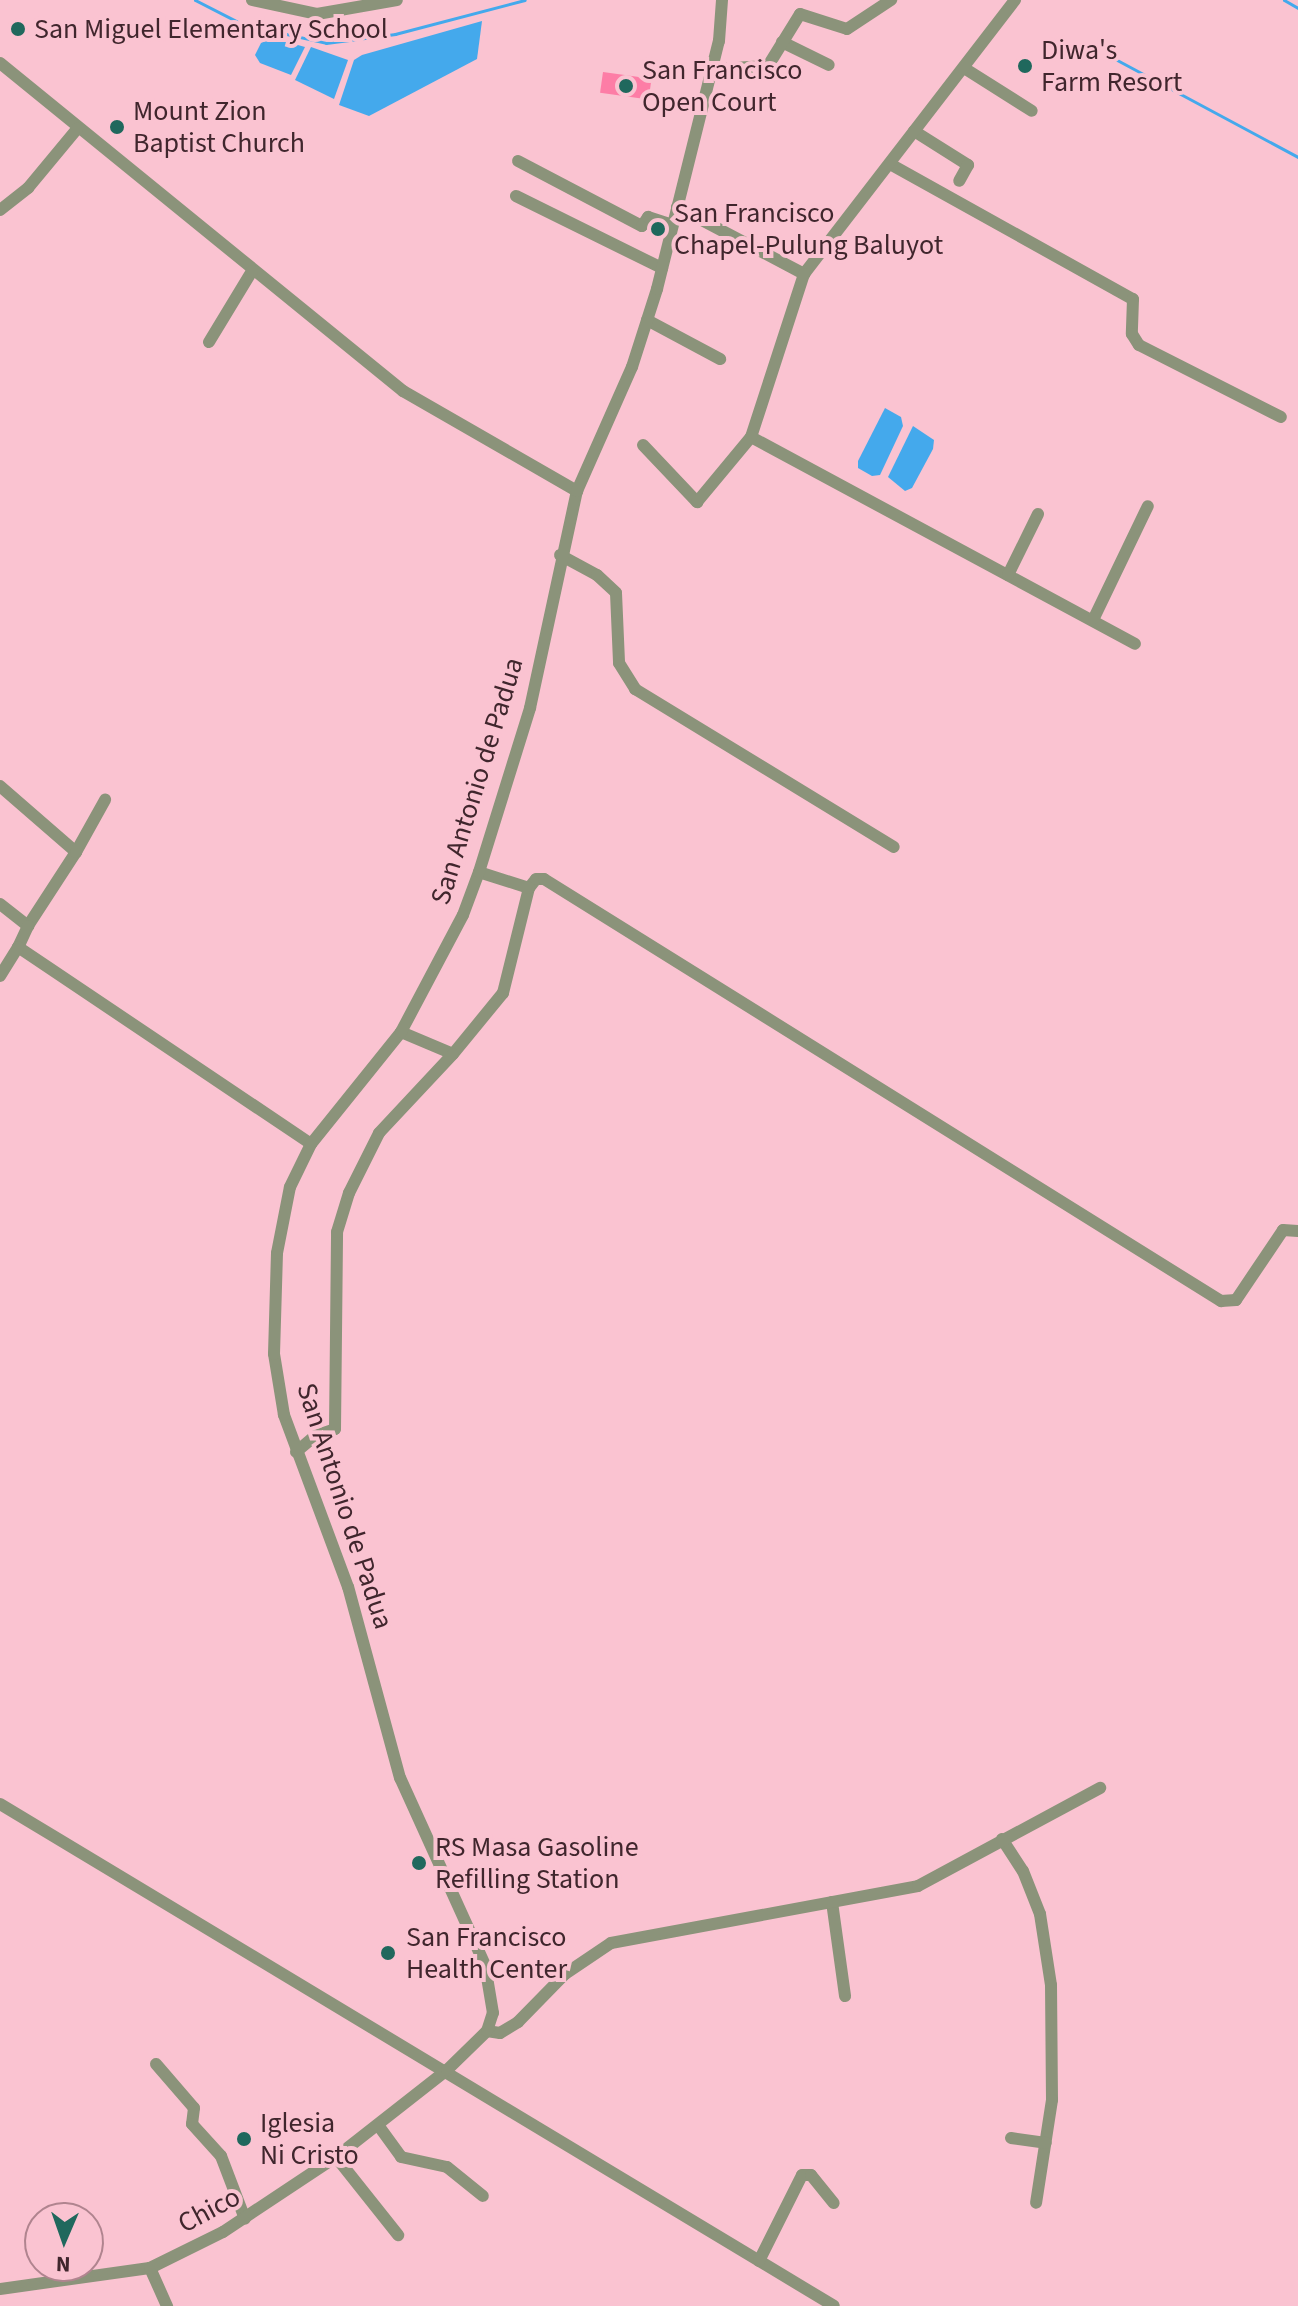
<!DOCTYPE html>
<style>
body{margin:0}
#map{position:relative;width:1298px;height:2306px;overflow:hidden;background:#fac3d1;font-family:"Source Sans 3",sans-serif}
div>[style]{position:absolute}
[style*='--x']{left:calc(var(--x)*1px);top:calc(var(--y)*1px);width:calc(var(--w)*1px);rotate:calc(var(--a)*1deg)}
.green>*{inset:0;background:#fd7da6;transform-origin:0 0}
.water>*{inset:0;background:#44a9ec}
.stream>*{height:3px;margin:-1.5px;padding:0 1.5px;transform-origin:1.5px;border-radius:1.5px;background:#44a9ec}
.minor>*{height:12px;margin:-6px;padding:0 6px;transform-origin:6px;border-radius:6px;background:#8b937a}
.dots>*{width:22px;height:22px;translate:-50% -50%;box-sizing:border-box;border:4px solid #fac3d1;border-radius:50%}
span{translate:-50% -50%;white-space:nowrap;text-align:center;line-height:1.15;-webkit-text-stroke:8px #fac3d1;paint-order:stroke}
.poi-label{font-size:28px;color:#40262d}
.left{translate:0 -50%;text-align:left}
.street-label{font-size:28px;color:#40262d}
.north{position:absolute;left:24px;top:2202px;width:80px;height:80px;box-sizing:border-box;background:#fac3d1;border:2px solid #b0848f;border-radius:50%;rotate:182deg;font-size:22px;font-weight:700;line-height:32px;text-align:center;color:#40262d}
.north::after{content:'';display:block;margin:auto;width:28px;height:36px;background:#20685d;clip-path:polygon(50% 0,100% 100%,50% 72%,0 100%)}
</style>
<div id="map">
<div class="green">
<i style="left:603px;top:72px;width:49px;height:21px;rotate:8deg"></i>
</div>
<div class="water">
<i style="clip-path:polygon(482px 21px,477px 59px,369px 116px,339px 105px,354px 60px,362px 55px)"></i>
<i style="clip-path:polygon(273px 38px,305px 47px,291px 75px,260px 63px,255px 55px,261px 43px)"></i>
<i style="clip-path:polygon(311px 47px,348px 60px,334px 99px,295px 80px)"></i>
<i style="clip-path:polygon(885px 408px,901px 417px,903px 426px,880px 475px,872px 476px,858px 468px,858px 461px)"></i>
<i style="clip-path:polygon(913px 426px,934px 440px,933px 449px,912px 488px,905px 491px,888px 477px)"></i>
</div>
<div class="stream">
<i style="--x:195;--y:0;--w:53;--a:27.1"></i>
<i style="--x:242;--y:24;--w:86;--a:12.7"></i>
<i style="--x:326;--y:43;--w:70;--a:-7.4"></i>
<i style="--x:395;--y:34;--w:134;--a:-14.7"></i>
<i style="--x:1284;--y:0;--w:16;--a:30"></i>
<i style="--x:1117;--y:60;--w:205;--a:28.2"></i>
</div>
<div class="minor">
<i style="--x:252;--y:0;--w:66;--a:12.2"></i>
<i style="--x:317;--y:14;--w:81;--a:-9.9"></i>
<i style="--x:782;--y:42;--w:52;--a:26.1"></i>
<i style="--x:0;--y:63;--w:520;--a:39.14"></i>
<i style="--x:403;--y:391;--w:201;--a:29.9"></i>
<i style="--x:964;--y:68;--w:80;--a:32.3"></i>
<i style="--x:712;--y:69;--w:56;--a:-3.1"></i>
<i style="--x:768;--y:66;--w:61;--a:-58.4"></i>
<i style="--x:800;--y:14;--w:49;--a:17.7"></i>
<i style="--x:847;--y:29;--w:53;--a:-33.4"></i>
<i style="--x:914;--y:131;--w:64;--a:32.2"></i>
<i style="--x:968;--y:165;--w:18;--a:119"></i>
<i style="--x:518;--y:161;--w:140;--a:27.7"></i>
<i style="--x:642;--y:226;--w:11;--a:-56"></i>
<i style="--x:648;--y:217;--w:25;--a:18"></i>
<i style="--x:890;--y:164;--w:278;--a:29.1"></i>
<i style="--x:1133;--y:299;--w:35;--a:92"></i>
<i style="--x:1132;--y:334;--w:13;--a:58"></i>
<i style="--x:1139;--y:345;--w:159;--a:26.9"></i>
<i style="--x:516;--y:196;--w:163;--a:26.3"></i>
<i style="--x:677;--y:207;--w:144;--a:27.8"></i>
<i style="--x:804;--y:274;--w:346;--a:-52.4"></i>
<i style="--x:0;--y:210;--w:36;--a:-38"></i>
<i style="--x:28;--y:188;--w:77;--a:-50.3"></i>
<i style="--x:804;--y:274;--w:171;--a:108"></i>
<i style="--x:751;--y:437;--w:436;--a:28.3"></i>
<i style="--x:647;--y:320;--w:83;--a:28.1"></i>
<i style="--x:209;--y:342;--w:83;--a:-58.8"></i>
<i style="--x:643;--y:445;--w:79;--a:46.5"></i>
<i style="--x:697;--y:502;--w:85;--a:-50.3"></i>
<i style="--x:560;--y:555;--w:42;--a:28.4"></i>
<i style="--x:597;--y:575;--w:26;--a:43"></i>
<i style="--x:616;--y:593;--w:70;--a:87.5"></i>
<i style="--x:619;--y:663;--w:31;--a:58"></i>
<i style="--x:635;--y:689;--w:303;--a:31.4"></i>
<i style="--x:1008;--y:575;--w:68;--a:-63.8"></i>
<i style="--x:1094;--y:618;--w:124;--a:-64.3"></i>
<i style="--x:0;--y:786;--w:101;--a:41"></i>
<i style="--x:76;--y:852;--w:88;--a:123"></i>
<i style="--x:76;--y:852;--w:60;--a:-60.9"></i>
<i style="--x:529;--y:888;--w:11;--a:-52"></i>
<i style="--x:536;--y:879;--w:8;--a:0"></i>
<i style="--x:544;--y:879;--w:798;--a:31.94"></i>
<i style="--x:1221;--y:1301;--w:15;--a:-4"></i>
<i style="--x:1236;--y:1300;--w:84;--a:-56.1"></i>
<i style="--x:1283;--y:1230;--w:15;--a:4"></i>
<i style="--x:0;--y:904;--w:36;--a:38"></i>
<i style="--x:28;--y:926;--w:23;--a:115"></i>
<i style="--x:18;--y:947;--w:353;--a:33.9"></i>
<i style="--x:0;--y:976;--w:34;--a:-58"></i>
<i style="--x:401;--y:1032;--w:56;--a:22.9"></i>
<i style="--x:453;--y:1054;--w:79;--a:-50.7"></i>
<i style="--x:503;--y:993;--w:108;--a:-76.1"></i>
<i style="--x:529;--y:888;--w:52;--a:-162.3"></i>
<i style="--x:296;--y:1452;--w:25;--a:-40"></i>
<i style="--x:315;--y:1436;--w:21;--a:-19"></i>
<i style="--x:335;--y:1429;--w:197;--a:-89.4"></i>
<i style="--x:337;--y:1232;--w:41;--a:-72.9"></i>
<i style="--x:349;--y:1193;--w:67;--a:-63.4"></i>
<i style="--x:379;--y:1133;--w:108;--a:-46.9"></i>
<i style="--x:0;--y:1804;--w:973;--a:31.04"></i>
<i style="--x:1002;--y:1839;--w:38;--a:57"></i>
<i style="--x:1023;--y:1871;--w:46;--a:68.4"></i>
<i style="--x:1040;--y:1914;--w:72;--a:81.2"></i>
<i style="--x:1051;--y:1985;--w:115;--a:89.5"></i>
<i style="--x:1052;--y:2100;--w:104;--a:98.8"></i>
<i style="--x:832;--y:1902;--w:95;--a:82.1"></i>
<i style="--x:487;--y:2031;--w:13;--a:9"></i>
<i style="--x:500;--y:2033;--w:21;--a:-31"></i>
<i style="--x:518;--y:2022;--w:67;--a:-45.6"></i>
<i style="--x:565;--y:1974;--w:55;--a:-34"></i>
<i style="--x:611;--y:1943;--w:312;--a:-10.5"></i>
<i style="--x:918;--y:1886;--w:207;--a:-28.3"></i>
<i style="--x:156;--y:2064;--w:58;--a:49.2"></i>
<i style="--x:194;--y:2108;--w:16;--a:97"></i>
<i style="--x:192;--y:2124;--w:43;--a:47.8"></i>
<i style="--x:221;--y:2156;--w:67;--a:69.1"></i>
<i style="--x:378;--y:2125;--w:39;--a:54"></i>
<i style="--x:401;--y:2157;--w:47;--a:12.3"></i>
<i style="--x:447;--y:2167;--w:46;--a:38.9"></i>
<i style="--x:1011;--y:2138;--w:35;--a:8"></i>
<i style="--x:336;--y:2157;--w:100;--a:51.5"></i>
<i style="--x:759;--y:2261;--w:96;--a:-63.4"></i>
<i style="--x:802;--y:2175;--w:9;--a:0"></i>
<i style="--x:811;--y:2175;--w:36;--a:51"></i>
<i style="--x:150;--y:2268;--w:42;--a:65.9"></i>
<i style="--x:0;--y:2289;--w:151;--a:-8"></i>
<i style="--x:150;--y:2268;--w:81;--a:-26.3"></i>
<i style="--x:223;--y:2232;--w:136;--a:-33.6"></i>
<i style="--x:336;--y:2157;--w:141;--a:-38.1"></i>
<i style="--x:447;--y:2070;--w:56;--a:-44.3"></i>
<i style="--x:487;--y:2031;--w:19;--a:-72"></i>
<i style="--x:493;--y:2013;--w:49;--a:-99.5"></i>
<i style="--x:485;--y:1965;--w:205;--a:-114.4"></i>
<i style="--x:400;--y:1778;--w:198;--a:-105.2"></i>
<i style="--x:348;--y:1587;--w:184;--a:-110.4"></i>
<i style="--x:284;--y:1415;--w:62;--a:-99.3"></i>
<i style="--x:274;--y:1354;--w:101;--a:-88.3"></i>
<i style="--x:277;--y:1253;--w:67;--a:-78.9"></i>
<i style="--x:290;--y:1187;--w:48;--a:-64"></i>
<i style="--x:311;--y:1144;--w:144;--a:-51.2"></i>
<i style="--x:401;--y:1032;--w:132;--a:-62.1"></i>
<i style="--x:463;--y:915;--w:46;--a:-69.6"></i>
<i style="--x:479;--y:872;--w:172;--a:-72.7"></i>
<i style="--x:530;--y:708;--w:222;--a:-77.8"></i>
<i style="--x:577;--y:491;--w:136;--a:-66.1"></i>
<i style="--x:632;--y:367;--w:82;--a:-72.2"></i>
<i style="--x:657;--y:289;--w:256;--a:-76"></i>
<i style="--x:719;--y:41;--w:41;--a:-85.8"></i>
</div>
<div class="dots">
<i style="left:18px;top:29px;background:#20685d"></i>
<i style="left:1025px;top:66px;background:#20685d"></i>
<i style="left:626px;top:86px;background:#20685d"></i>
<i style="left:117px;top:127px;background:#20685d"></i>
<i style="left:658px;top:229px;background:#20685d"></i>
<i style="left:419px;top:1863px;background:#20685d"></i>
<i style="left:388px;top:1953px;background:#20685d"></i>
<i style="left:244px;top:2139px;background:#20685d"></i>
</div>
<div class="poi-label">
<span class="left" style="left:34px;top:29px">San Miguel Elementary School</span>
<span class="left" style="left:1041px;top:66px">Diwa's<br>Farm Resort</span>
<span class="left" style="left:642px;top:86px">San Francisco<br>Open Court</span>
<span class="left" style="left:133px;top:127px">Mount Zion<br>Baptist Church</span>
<span class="left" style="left:674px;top:229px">San Francisco<br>Chapel-Pulung Baluyot</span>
<span class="left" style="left:435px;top:1863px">RS Masa Gasoline<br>Refilling Station</span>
<span class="left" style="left:406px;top:1953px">San Francisco<br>Health Center</span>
<span class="left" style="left:260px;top:2139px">Iglesia<br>Ni Cristo</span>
</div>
<div class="street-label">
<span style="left:477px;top:781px;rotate:-73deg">San Antonio de Padua</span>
<span style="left:345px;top:1506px;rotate:72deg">San Antonio de Padua</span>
<span style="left:209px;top:2210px;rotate:-28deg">Chico</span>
</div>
<div class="north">N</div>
</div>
